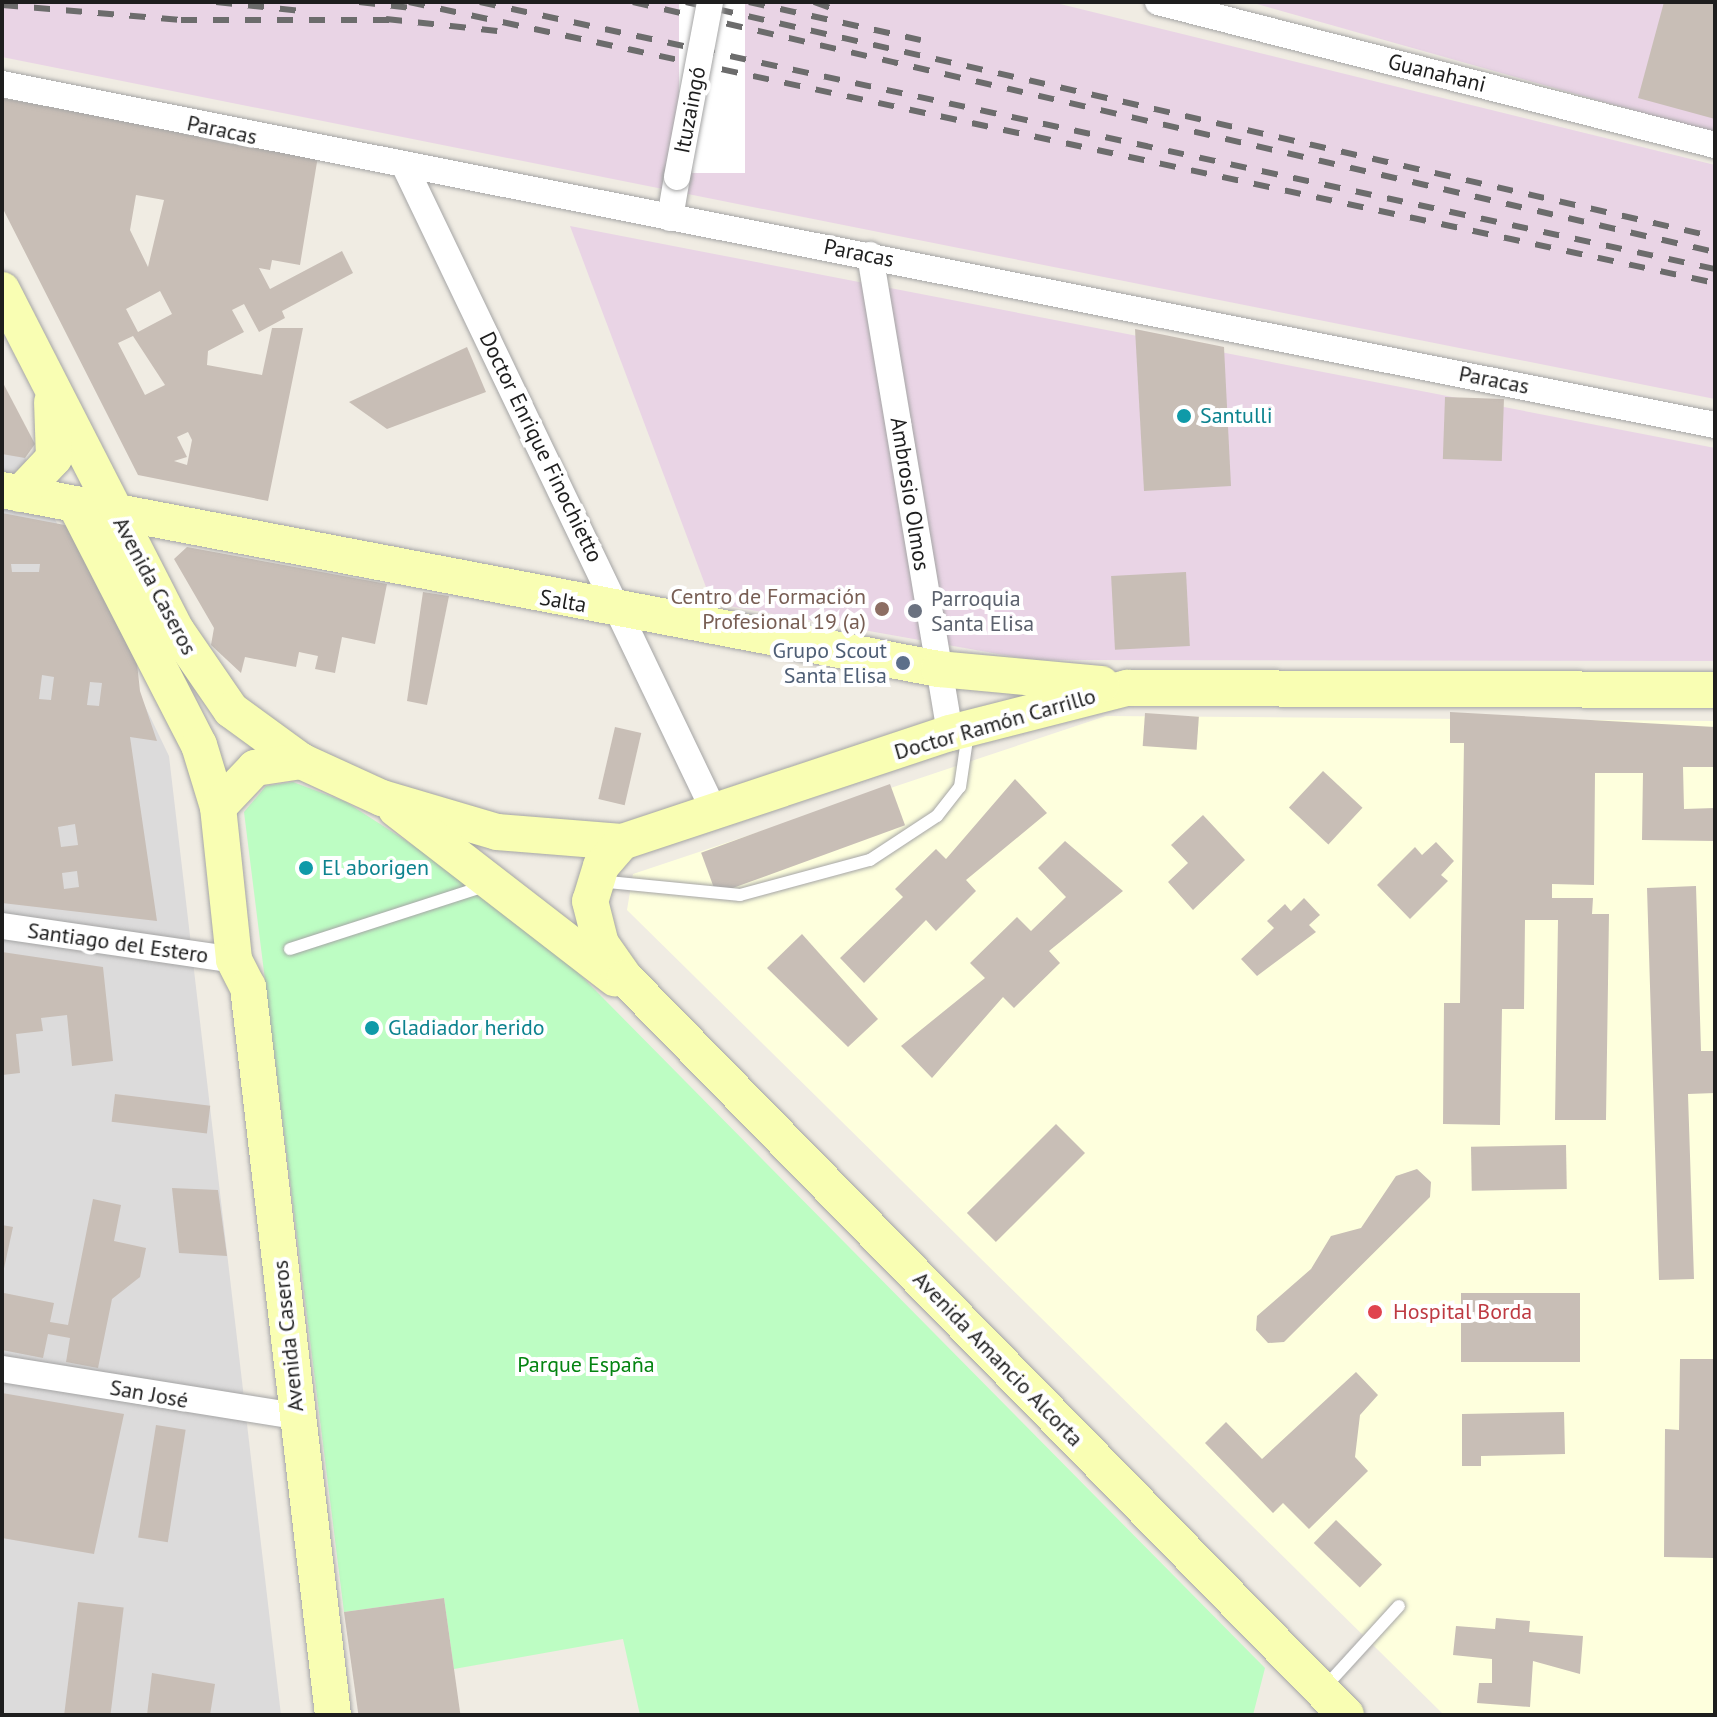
<!DOCTYPE html>
<meta charset="utf-8">
<style>
body{margin:0}
#map{position:relative;width:1717px;height:1717px;overflow:hidden;background:#f0ece3;font-family:"PT Sans",sans-serif}
div>[style]{position:absolute}
[style*='--x']{left:calc(var(--x)*1px);top:calc(var(--y)*1px);width:calc(var(--w)*1px);rotate:calc(var(--a)*1deg)}
.residential>*{inset:0;background:#dcdbdb}
.industrial>*{inset:0;background:#e9d4e5}
.education>*{inset:0;background:#feffdd}
.park>*{inset:0;background:#bdfdc3}
.pier>*{inset:0;background:#fff;transform-origin:0 0}
.building>*{inset:0;background:#c8beb6;transform-origin:0 0}
.roads{filter:drop-shadow(0 0 2px #a5a5a5) drop-shadow(0 0 2px #a5a5a5)}
.lane>*{height:12px;margin:-6px;padding:0 6px;transform-origin:6px;border-radius:6px;background:#fff}
.street>*{height:26px;margin:-13px;padding:0 13px;transform-origin:13px;border-radius:13px;background:#fff}
.secondary>*{height:36px;margin:-18px;padding:0 18px;transform-origin:18px;border-radius:18px;background:#f9feb3}
.rail>*{height:6px;margin-top:-3px;transform-origin:0;background:repeating-linear-gradient(90deg,#6c6c6c 0 16px,transparent 0 32px)}
.bridges{filter:drop-shadow(0 0 2px #a5a5a5) drop-shadow(0 0 2px #a5a5a5)}
.street-bridge>*{height:26px;margin:-13px;padding:0 13px;transform-origin:13px;border-radius:13px;background:#fff}
.dots>*{width:22px;height:22px;translate:-50% -50%;box-sizing:border-box;border:4px solid #fff;border-radius:50%}
span{translate:-50% -50%;white-space:nowrap;text-align:center;line-height:1.15;-webkit-text-stroke:8px #fff;paint-order:stroke}
.street-label{font-size:22px;color:#1e1e1e}
.culture-label{font-size:22px;color:#0d838f}
.left{translate:0 -50%;text-align:left}
.education-label{font-size:22px;color:#785e54}
.right{translate:-100% -50%;text-align:right}
.worship-label{font-size:22px;color:#5b616d}
.service-label{font-size:22px;color:#4e5e75}
.health-label{font-size:22px;color:#be3a42}
.park-label{font-size:22px;color:#048411}
.frame{position:absolute;inset:0;border:4px solid #1e1e1e;pointer-events:none}
</style>
<div id="map">
<div class="residential">
<i style="clip-path:polygon(2px 409px,169px 756px,281px 1715px,2px 1713px)"></i>
</div>
<div class="industrial">
<i style="clip-path:polygon(2px 2px,1052px 2px,1715px 165px,1715px 399px,2px 57px)"></i>
<i style="clip-path:polygon(1250px 2px,1715px 2px,1715px 133px,1487px 69px)"></i>
<i style="clip-path:polygon(570px 226px,1715px 448px,1715px 661px,1032px 660px,712px 603px)"></i>
</div>
<div class="education">
<i style="clip-path:polygon(1106px 716px,1715px 721px,1715px 1715px,1444px 1715px,627px 910px,633px 874px)"></i>
</div>
<div class="park">
<i style="clip-path:polygon(293px 782px,346px 802px,521px 915px,1265px 1668px,1253px 1715px,640px 1715px,623px 1639px,454px 1669px,444px 1598px,344px 1612px,244px 812px,266px 786px)"></i>
</div>
<div class="pier">
<i style="left:679px;top:2px;width:66px;height:171px"></i>
</div>
<div class="building">
<i style="clip-path:polygon(1664px 2px,1715px 2px,1715px 119px,1638px 98px)"></i>
<i style="clip-path:polygon(evenodd,2px 98px,318px 156px,300px 265px,272px 260px,270px 270px,259px 268px,270px 289px,342px 251px,353px 273px,282px 311px,285px 318px,259px 332px,244px 304px,232px 310px,244px 332px,208px 351px,207px 365px,262px 375px,272px 328px,303px 328px,268px 501px,138px 475px,2px 207px,2px 98px,136px 195px,164px 200px,148px 267px,130px 230px,136px 195px,2px 98px,160px 291px,172px 314px,138px 332px,126px 309px,160px 291px,2px 98px,133px 336px,165px 385px,145px 395px,118px 343px,133px 336px,2px 98px,188px 432px,192px 440px,187px 465px,174px 461px,187px 457px,177px 437px,188px 432px)"></i>
<i style="clip-path:polygon(1135px 329px,1224px 347px,1231px 486px,1144px 491px)"></i>
<i style="clip-path:polygon(467px 347px,486px 392px,387px 429px,349px 402px)"></i>
<i style="clip-path:polygon(2px 381px,35px 444px,25px 458px,2px 454px)"></i>
<i style="left:1445px;top:397px;width:59px;height:62px;rotate:2deg"></i>
<i style="clip-path:polygon(evenodd,2px 513px,70px 526px,135px 645px,140px 691px,157px 741px,130px 737px,157px 921px,2px 903px,2px 513px,11px 564px,40px 564px,39px 572px,12px 572px,11px 564px,2px 513px,42px 675px,54px 677px,51px 700px,39px 699px,42px 675px,2px 513px,90px 682px,102px 683px,99px 706px,87px 705px,90px 682px,2px 513px,75px 824px,78px 845px,61px 847px,58px 827px,75px 824px,2px 513px,77px 871px,79px 887px,64px 889px,62px 873px,77px 871px)"></i>
<i style="clip-path:polygon(187px 547px,387px 584px,375px 644px,342px 637px,335px 673px,315px 669px,318px 656px,299px 652px,296px 667px,245px 657px,241px 673px,211px 645px,214px 628px,174px 559px)"></i>
<i style="left:1186px;top:572px;width:74px;height:75px;rotate:87deg"></i>
<i style="clip-path:polygon(423px 592px,449px 596px,427px 705px,407px 701px)"></i>
<i style="clip-path:polygon(1450px 712px,1715px 727px,1715px 767px,1683px 767px,1684px 809px,1715px 808px,1715px 841px,1642px 840px,1643px 773px,1595px 773px,1594px 885px,1552px 884px,1552px 898px,1593px 898px,1592px 914px,1609px 914px,1606px 1120px,1555px 1120px,1558px 920px,1525px 920px,1524px 1009px,1502px 1009px,1500px 1125px,1443px 1124px,1444px 1003px,1460px 1003px,1464px 743px,1450px 743px)"></i>
<i style="left:1145px;top:713px;width:54px;height:33px;rotate:4deg"></i>
<i style="left:615px;top:727px;width:27px;height:74px;rotate:13deg"></i>
<i style="left:1323px;top:771px;width:54px;height:50px;rotate:43deg"></i>
<i style="clip-path:polygon(1015px 779px,1047px 813px,966px 880px,976px 891px,936px 931px,926px 920px,864px 983px,840px 958px,903px 897px,895px 889px,936px 849px,946px 859px)"></i>
<i style="left:890px;top:784px;width:44px;height:201px;rotate:70deg"></i>
<i style="clip-path:polygon(1203px 815px,1245px 860px,1193px 910px,1168px 882px,1188px 863px,1171px 845px)"></i>
<i style="clip-path:polygon(1065px 841px,1123px 891px,1049px 951px,1060px 963px,1014px 1008px,1003px 997px,932px 1078px,901px 1046px,985px 978px,970px 963px,1017px 917px,1031px 931px,1066px 897px,1038px 868px)"></i>
<i style="clip-path:polygon(1436px 842px,1454px 861px,1441px 875px,1448px 881px,1410px 919px,1377px 885px,1415px 847px,1422px 855px)"></i>
<i style="clip-path:polygon(1696px 886px,1701px 1051px,1715px 1051px,1715px 1093px,1688px 1094px,1694px 1279px,1659px 1280px,1647px 888px)"></i>
<i style="clip-path:polygon(1304px 898px,1320px 915px,1309px 925px,1316px 932px,1257px 976px,1241px 959px,1274px 928px,1267px 921px,1285px 904px,1291px 911px)"></i>
<i style="clip-path:polygon(802px 934px,878px 1019px,848px 1047px,767px 968px)"></i>
<i style="clip-path:polygon(2px 952px,103px 967px,113px 1061px,72px 1066px,67px 1015px,41px 1018px,43px 1031px,16px 1034px,20px 1073px,2px 1075px)"></i>
<i style="left:115px;top:1094px;width:96px;height:28px;rotate:7deg"></i>
<i style="left:1056px;top:1124px;width:41px;height:126px;rotate:45deg"></i>
<i style="left:1566px;top:1145px;width:44px;height:95px;rotate:89deg"></i>
<i style="clip-path:polygon(1417px 1169px,1431px 1182px,1430px 1197px,1284px 1342px,1268px 1343px,1256px 1330px,1257px 1316px,1311px 1269px,1331px 1236px,1361px 1228px,1396px 1176px)"></i>
<i style="clip-path:polygon(172px 1188px,218px 1190px,227px 1256px,179px 1253px)"></i>
<i style="clip-path:polygon(93px 1199px,121px 1205px,114px 1241px,146px 1248px,140px 1277px,112px 1299px,98px 1368px,66px 1362px,70px 1338px,48px 1334px,43px 1358px,2px 1350px,4px 1293px,54px 1303px,50px 1322px,68px 1325px)"></i>
<i style="clip-path:polygon(2px 1225px,13px 1227px,3px 1273px,2px 1273px)"></i>
<i style="left:1580px;top:1293px;width:69px;height:119px;rotate:90deg"></i>
<i style="clip-path:polygon(1680px 1359px,1715px 1359px,1715px 1558px,1664px 1557px,1665px 1429px,1679px 1430px)"></i>
<i style="clip-path:polygon(1356px 1372px,1378px 1395px,1360px 1415px,1355px 1457px,1368px 1471px,1309px 1529px,1283px 1503px,1273px 1513px,1205px 1443px,1226px 1422px,1262px 1459px)"></i>
<i style="clip-path:polygon(2px 1393px,124px 1414px,94px 1554px,2px 1538px)"></i>
<i style="clip-path:polygon(1564px 1412px,1565px 1454px,1481px 1456px,1481px 1466px,1462px 1466px,1462px 1414px)"></i>
<i style="left:156px;top:1425px;width:30px;height:114px;rotate:9deg"></i>
<i style="left:1336px;top:1520px;width:64px;height:32px;rotate:44deg"></i>
<i style="left:444px;top:1598px;width:118px;height:101px;rotate:82deg"></i>
<i style="left:78px;top:1602px;width:46px;height:114px;rotate:7deg"></i>
<i style="clip-path:polygon(1496px 1618px,1530px 1621px,1529px 1632px,1583px 1636px,1580px 1674px,1533px 1661px,1530px 1707px,1477px 1703px,1479px 1683px,1492px 1683px,1492px 1659px,1453px 1655px,1456px 1626px,1495px 1629px)"></i>
<i style="clip-path:polygon(152px 1673px,215px 1684px,210px 1715px,147px 1715px)"></i>
</div>
<div class="roads">
<div class="lane">
<i style="--x:598;--y:881;--w:143;--a:5.6"></i>
<i style="--x:740;--y:895;--w:135;--a:-15.1"></i>
<i style="--x:870;--y:860;--w:80;--a:-33.3"></i>
<i style="--x:937;--y:816;--w:37;--a:-52"></i>
<i style="--x:960;--y:787;--w:55;--a:-81.6"></i>
<i style="--x:290;--y:949;--w:205;--a:-17.9"></i>
<i style="--x:1324;--y:1688;--w:111;--a:-47.6"></i>
</div>
<div class="street">
<i style="--x:1158;--y:2;--w:575;--a:14.4"></i>
<i style="--x:2;--y:84;--w:1747;--a:11.26"></i>
<i style="--x:406;--y:169;--w:714;--a:64.37"></i>
<i style="--x:670;--y:218;--w:42;--a:-80.3"></i>
<i style="--x:870;--y:255;--w:485;--a:80.5"></i>
<i style="--x:2;--y:926;--w:234;--a:8.3"></i>
<i style="--x:2;--y:1369;--w:299;--a:9.1"></i>
</div>
<div class="secondary">
<i style="--x:2;--y:290;--w:382;--a:62.9"></i>
<i style="--x:176;--y:630;--w:97;--a:55.5"></i>
<i style="--x:231;--y:710;--w:87;--a:36.1"></i>
<i style="--x:301;--y:761;--w:89;--a:24.6"></i>
<i style="--x:382;--y:798;--w:120;--a:16.5"></i>
<i style="--x:497;--y:832;--w:125;--a:4.6"></i>
<i style="--x:622;--y:842;--w:346;--a:-18.4"></i>
<i style="--x:950;--y:733;--w:183;--a:-14.3"></i>
<i style="--x:1127;--y:688;--w:588;--a:0.19"></i>
<i style="--x:2;--y:490;--w:954;--a:10.82"></i>
<i style="--x:939;--y:669;--w:163;--a:5.3"></i>
<i style="--x:20;--y:494;--w:50;--a:-46.6"></i>
<i style="--x:54;--y:458;--w:56;--a:-92"></i>
<i style="--x:75;--y:504;--w:271;--a:62.8"></i>
<i style="--x:199;--y:745;--w:65;--a:73"></i>
<i style="--x:218;--y:807;--w:154;--a:84"></i>
<i style="--x:234;--y:960;--w:30;--a:63"></i>
<i style="--x:248;--y:987;--w:733;--a:83.34"></i>
<i style="--x:218;--y:807;--w:54;--a:-46.5"></i>
<i style="--x:255;--y:768;--w:47;--a:-8.7"></i>
<i style="--x:396;--y:809;--w:277;--a:37.7"></i>
<i style="--x:622;--y:842;--w:32;--a:131"></i>
<i style="--x:601;--y:866;--w:37;--a:107"></i>
<i style="--x:590;--y:901;--w:44;--a:75.7"></i>
<i style="--x:601;--y:944;--w:42;--a:54.8"></i>
<i style="--x:625;--y:978;--w:1031;--a:45.63"></i>
</div>
</div>
<div class="rail">
<i style="--x:216;--y:2;--w:86;--a:6"></i>
<i style="--x:359;--y:2;--w:62;--a:6.4"></i>
<i style="--x:409;--y:2;--w:1336;--a:12.14"></i>
<i style="--x:480;--y:2;--w:1264;--a:12.2"></i>
<i style="--x:633;--y:2;--w:1111;--a:13.01"></i>
<i style="--x:686;--y:2;--w:1055;--a:12.86"></i>
<i style="--x:749;--y:2;--w:176;--a:12.5"></i>
<i style="--x:814;--y:2;--w:30;--a:20"></i>
<i style="--x:2;--y:5;--w:180;--a:4.8"></i>
<i style="--x:181;--y:20;--w:215;--a:0"></i>
<i style="--x:386;--y:19;--w:112;--a:6.2"></i>
</div>
<div class="bridges">
<div class="street-bridge">
<i style="--x:677;--y:177;--w:178;--a:-79.3"></i>
</div>
</div>
<div class="dots">
<i style="left:1184px;top:416px;background:#0f9aa8"></i>
<i style="left:882px;top:609px;background:#8d6e63"></i>
<i style="left:915px;top:611px;background:#6b7280"></i>
<i style="left:903px;top:663px;background:#5c6f8a"></i>
<i style="left:306px;top:868px;background:#0f9aa8"></i>
<i style="left:372px;top:1028px;background:#0f9aa8"></i>
<i style="left:1375px;top:1312px;background:#e0444e"></i>
</div>
<div class="street-label">
<span style="left:1437px;top:73px;rotate:14deg">Guanahani</span>
<span style="left:690px;top:110px;rotate:-79deg">Ituzaingó</span>
<span style="left:222px;top:130px;rotate:12deg">Paracas</span>
<span style="left:859px;top:253px;rotate:11deg">Paracas</span>
<span style="left:1494px;top:380px;rotate:11deg">Paracas</span>
<span style="left:541px;top:447px;rotate:64deg">Doctor Enrique Finochietto</span>
<span style="left:910px;top:494px;rotate:81deg">Ambrosio Olmos</span>
<span style="left:155px;top:586px;rotate:62deg">Avenida Caseros</span>
<span style="left:563px;top:601px;rotate:10deg">Salta</span>
<span style="left:995px;top:724px;rotate:-16deg">Doctor Ramón Carrillo</span>
<span style="left:118px;top:943px;rotate:8deg">Santiago del Estero</span>
<span style="left:288px;top:1336px;rotate:-96deg">Avenida Caseros</span>
<span style="left:998px;top:1359px;rotate:46deg">Avenida Amancio Alcorta</span>
<span style="left:149px;top:1394px;rotate:10deg">San José</span>
</div>
<div class="culture-label">
<span class="left" style="left:1200px;top:416px">Santulli</span>
<span class="left" style="left:322px;top:868px">El aborigen</span>
<span class="left" style="left:388px;top:1028px">Gladiador herido</span>
</div>
<div class="education-label">
<span class="right" style="left:866px;top:609px">Centro de Formación<br>Profesional 19 (a)</span>
</div>
<div class="worship-label">
<span class="left" style="left:931px;top:611px">Parroquia<br>Santa Elisa</span>
</div>
<div class="service-label">
<span class="right" style="left:887px;top:663px">Grupo Scout<br>Santa Elisa</span>
</div>
<div class="health-label">
<span class="left" style="left:1393px;top:1312px">Hospital Borda</span>
</div>
<div class="park-label">
<span style="left:586px;top:1365px">Parque España</span>
</div>
<div class="frame"></div>
</div>
